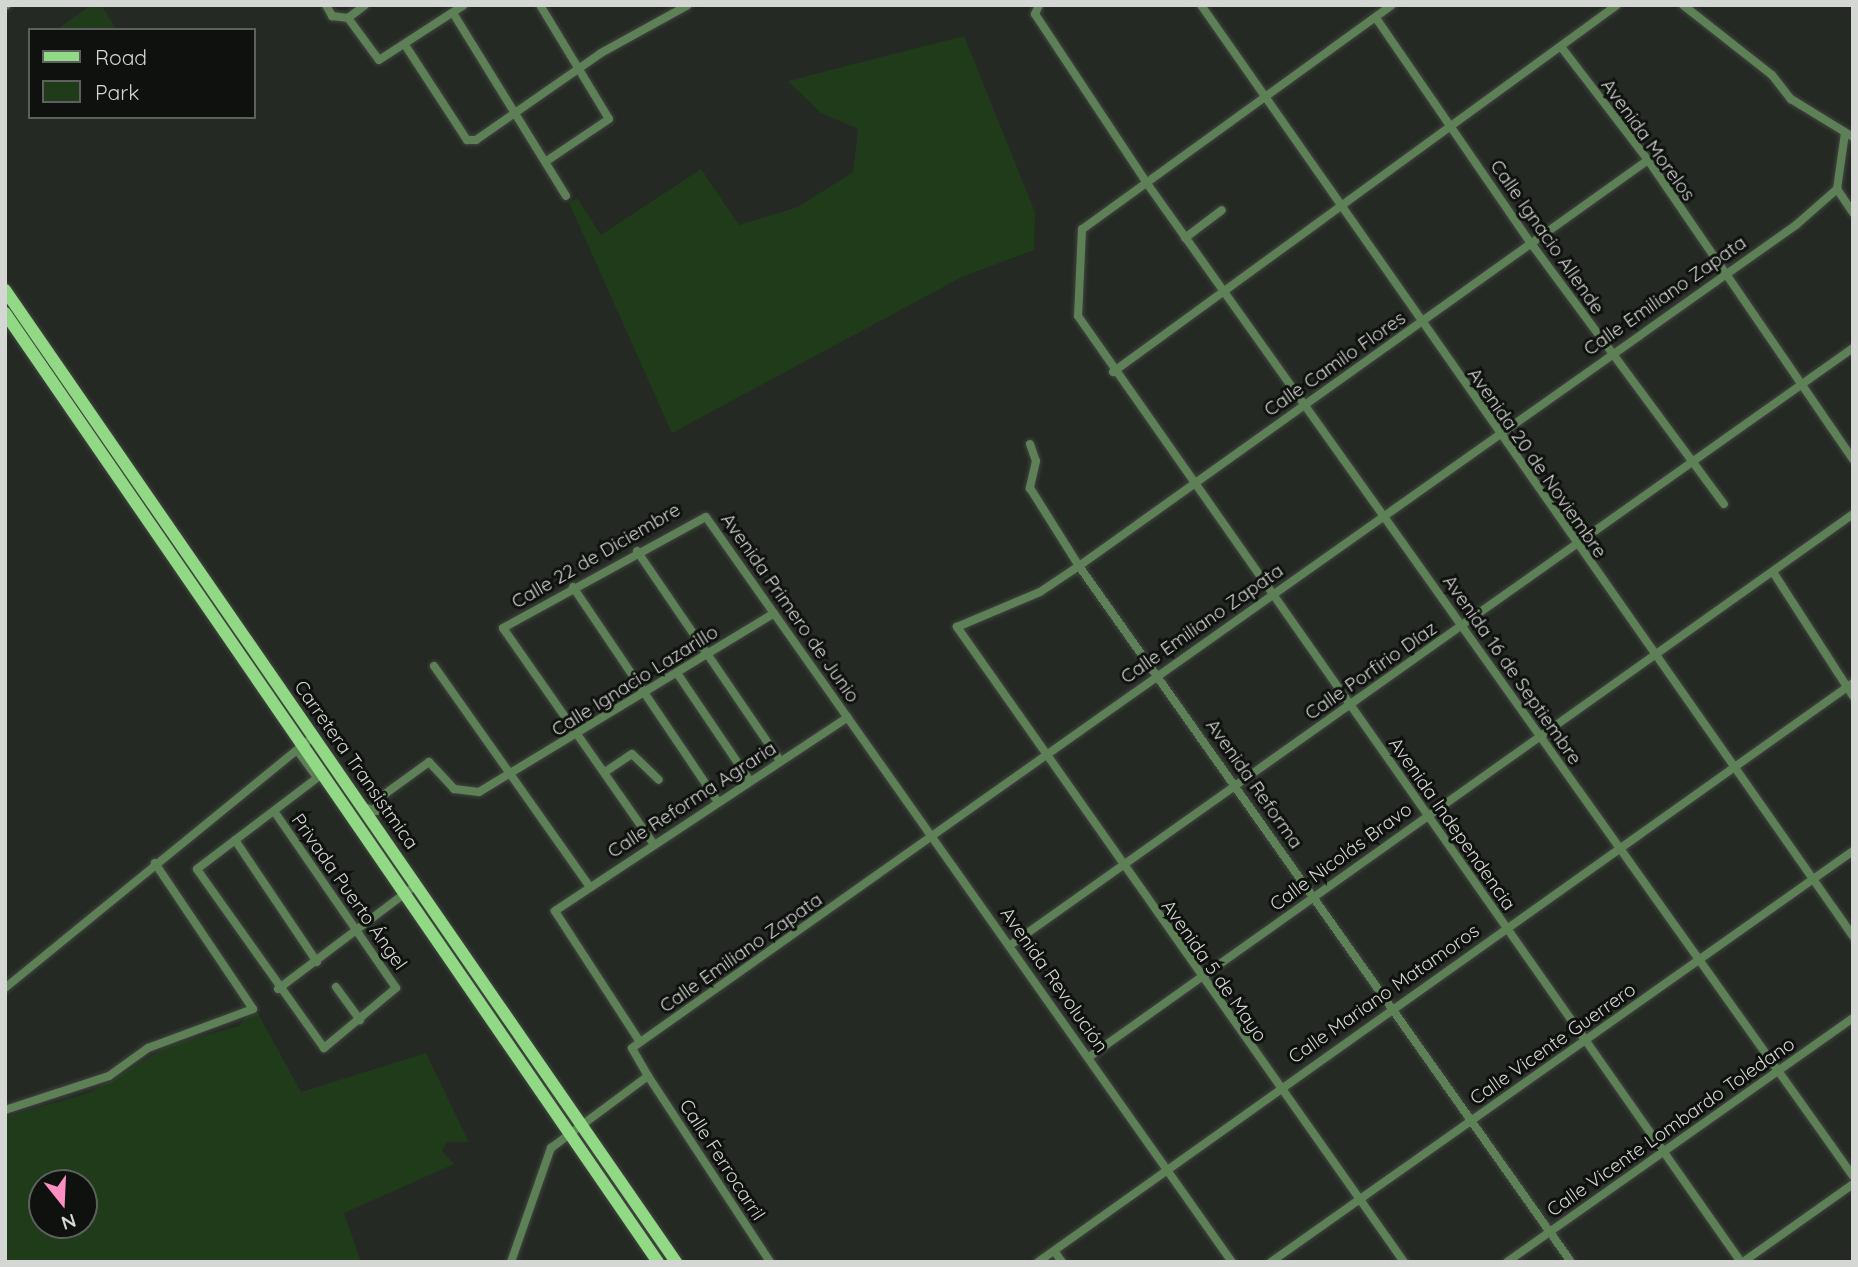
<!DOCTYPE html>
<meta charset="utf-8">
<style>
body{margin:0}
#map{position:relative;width:1858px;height:1267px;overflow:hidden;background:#242923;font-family:Quicksand,sans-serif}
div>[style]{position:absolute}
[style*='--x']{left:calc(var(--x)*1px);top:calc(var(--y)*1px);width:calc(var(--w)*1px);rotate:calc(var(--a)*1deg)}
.green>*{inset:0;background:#1f3b1a}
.roads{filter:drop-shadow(0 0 2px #40453f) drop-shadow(0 0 2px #40453f)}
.minor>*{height:8px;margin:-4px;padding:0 4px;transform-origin:4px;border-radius:4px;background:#5e8057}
.primary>*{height:12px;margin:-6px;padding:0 6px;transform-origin:6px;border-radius:6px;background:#91d984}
span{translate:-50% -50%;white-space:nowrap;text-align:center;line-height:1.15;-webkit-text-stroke:6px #0f110e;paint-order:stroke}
.street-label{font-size:19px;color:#d4d7d3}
.frame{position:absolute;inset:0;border:7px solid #d4d7d3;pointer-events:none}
.legend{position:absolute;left:28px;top:28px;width:228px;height:91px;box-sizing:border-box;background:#0f110e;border:2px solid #5e605d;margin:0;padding:9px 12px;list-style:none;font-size:21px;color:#d4d7d3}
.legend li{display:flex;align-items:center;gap:14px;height:35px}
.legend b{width:35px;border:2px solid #5e605d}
.north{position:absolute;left:28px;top:1169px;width:70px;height:70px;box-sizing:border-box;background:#0f110e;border:2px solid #5e605d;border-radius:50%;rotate:162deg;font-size:19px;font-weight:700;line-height:28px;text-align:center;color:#d4d7d3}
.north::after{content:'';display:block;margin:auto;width:24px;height:32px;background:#fb8fc3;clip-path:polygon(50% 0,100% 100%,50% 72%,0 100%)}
</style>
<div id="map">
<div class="green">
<i style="clip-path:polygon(91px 5px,101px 5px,117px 30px,56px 30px)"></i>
<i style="clip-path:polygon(964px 36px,1035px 212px,1034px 250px,962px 277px,672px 433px,569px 203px,577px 198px,601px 235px,701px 169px,739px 225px,798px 207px,853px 172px,858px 129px,821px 113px,788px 81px)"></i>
<i style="clip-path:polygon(evenodd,254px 1006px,301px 1092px,426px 1053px,469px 1142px,447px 1142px,442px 1151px,454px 1164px,344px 1213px,361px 1262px,5px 1262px,5px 1117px,89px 1093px,170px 1045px,239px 1026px,254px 1006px,42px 1183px,84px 1183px,84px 1225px,42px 1225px,42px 1183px)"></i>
</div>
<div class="roads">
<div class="minor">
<i style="--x:326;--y:5;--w:13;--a:61"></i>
<i style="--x:332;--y:16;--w:16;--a:7"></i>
<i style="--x:540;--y:5;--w:133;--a:58.8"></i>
<i style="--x:609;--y:119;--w:73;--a:146.1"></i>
<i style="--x:1039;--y:5;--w:10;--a:114"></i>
<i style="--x:1035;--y:14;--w:201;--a:56.5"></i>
<i style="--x:1146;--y:182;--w:1220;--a:54.58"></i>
<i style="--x:1201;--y:5;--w:1137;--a:55"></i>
<i style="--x:1392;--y:5;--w:382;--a:144.1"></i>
<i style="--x:1082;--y:229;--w:87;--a:92.6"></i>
<i style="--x:1078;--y:316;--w:1155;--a:54.98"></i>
<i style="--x:1683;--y:5;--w:113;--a:38.2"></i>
<i style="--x:1772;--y:75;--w:31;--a:52"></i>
<i style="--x:1791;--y:99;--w:73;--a:31.5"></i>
<i style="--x:5;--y:6;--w:2;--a:-27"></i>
<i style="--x:453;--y:13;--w:215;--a:58.3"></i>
<i style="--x:348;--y:18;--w:52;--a:53.6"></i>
<i style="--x:379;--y:60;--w:101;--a:-32.9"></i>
<i style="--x:348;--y:18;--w:21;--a:-37"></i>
<i style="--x:1376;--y:18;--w:272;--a:55.5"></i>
<i style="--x:1530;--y:242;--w:326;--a:53.5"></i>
<i style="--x:407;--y:48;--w:110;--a:56.9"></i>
<i style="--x:467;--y:140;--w:9;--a:0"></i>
<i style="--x:476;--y:140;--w:152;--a:-34.8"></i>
<i style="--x:601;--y:53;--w:99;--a:-28.9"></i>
<i style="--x:1562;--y:48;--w:141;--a:52.5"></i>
<i style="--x:1648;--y:160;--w:363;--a:55.6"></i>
<i style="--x:1837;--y:189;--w:29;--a:56"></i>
<i style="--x:1185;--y:238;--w:46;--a:-37.1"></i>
<i style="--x:1113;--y:372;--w:623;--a:-36.06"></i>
<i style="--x:1030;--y:444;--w:18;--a:71"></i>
<i style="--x:1036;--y:461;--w:28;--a:103"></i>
<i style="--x:1030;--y:488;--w:92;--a:57.9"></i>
<i style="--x:1079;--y:566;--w:852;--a:54.74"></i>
<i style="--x:637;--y:551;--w:254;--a:55.7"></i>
<i style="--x:1773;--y:572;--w:148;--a:57.2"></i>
<i style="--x:573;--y:587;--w:259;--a:56"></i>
<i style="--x:434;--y:666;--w:269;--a:54.8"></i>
<i style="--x:677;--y:673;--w:130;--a:55.9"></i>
<i style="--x:297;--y:750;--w:34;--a:54"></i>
<i style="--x:605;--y:772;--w:32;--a:-34"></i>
<i style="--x:632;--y:754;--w:37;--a:44"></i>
<i style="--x:364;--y:807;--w:13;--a:18"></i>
<i style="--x:376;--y:811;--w:12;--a:-81"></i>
<i style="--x:378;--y:799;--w:63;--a:-36"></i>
<i style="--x:429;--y:762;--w:37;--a:47"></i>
<i style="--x:454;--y:789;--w:25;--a:7"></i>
<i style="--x:479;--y:792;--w:345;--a:-31.2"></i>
<i style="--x:274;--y:811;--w:215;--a:55.4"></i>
<i style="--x:396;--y:988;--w:94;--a:140.2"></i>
<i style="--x:324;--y:1048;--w:219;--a:-125.4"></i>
<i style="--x:197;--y:869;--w:157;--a:-37.2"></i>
<i style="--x:235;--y:840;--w:147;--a:56.1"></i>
<i style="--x:653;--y:843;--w:262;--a:-124.9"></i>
<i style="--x:503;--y:628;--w:231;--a:-28.7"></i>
<i style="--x:706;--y:517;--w:912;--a:54.78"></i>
<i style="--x:1009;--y:946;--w:1034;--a:-35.32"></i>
<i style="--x:336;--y:987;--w:41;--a:54"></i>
<i style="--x:5;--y:988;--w:397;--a:-39.2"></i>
<i style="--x:278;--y:989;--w:173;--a:-37"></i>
<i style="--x:640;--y:1042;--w:156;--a:-123"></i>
<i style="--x:555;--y:911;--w:351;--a:-33.5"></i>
<i style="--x:1089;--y:1057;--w:937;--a:-35.4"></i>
<i style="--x:648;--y:1076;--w:222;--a:56.7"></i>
<i style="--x:5;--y:1110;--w:109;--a:-18.1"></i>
<i style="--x:109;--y:1076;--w:48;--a:-35.7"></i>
<i style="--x:148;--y:1048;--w:112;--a:-20.4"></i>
<i style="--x:253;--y:1009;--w:176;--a:-123.9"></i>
<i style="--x:1055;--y:1252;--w:12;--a:55"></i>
<i style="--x:511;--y:1262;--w:121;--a:-70.7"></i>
<i style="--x:551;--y:1148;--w:121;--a:-36.6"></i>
<i style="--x:648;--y:1076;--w:32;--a:-120"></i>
<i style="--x:632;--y:1048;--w:1426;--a:-35.26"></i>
<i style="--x:1796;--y:225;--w:55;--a:-41.3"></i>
<i style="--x:1837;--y:189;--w:57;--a:-81.9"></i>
<i style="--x:1038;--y:1262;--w:1000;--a:-35.39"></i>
<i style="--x:1271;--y:1262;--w:712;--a:-35.23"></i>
<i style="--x:1404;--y:1262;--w:777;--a:-125.14"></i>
<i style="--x:957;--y:627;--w:90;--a:-22.9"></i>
<i style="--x:1040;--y:592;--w:47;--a:-33.7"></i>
<i style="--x:1079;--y:566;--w:699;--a:-35.51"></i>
<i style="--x:1507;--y:1262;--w:423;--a:-35.2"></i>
<i style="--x:1743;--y:1262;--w:135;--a:-35.3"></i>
</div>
<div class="primary">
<i style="--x:5;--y:290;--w:1181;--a:55.38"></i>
<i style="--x:5;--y:313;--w:1152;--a:55.47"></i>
</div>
</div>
<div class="street-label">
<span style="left:1648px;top:140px;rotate:54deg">Avenida Morelos</span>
<span style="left:1547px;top:237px;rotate:55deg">Calle Ignacio Allende</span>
<span style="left:1665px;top:296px;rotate:-35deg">Calle Emiliano Zapata</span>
<span style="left:1335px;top:364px;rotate:-35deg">Calle Camilo Flores</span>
<span style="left:1537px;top:463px;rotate:55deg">Avenida 20 de Noviembre</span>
<span style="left:596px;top:556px;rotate:-30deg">Calle 22 de Diciembre</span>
<span style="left:790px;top:608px;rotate:55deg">Avenida Primero de Junio</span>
<span style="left:1202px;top:624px;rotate:-35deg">Calle Emiliano Zapata</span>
<span style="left:1512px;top:670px;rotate:55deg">Avenida 16 de Septiembre</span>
<span style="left:1371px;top:671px;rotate:-35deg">Calle Porfirio Díaz</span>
<span style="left:635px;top:681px;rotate:-32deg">Calle Ignacio Lazarillo</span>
<span style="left:356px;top:765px;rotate:55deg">Carretera Transistmica</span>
<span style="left:1254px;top:784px;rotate:55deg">Avenida Reforma</span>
<span style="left:692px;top:800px;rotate:-33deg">Calle Reforma Agraria</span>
<span style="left:1452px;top:824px;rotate:55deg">Avenida Independencia</span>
<span style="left:1341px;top:857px;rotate:-36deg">Calle Nicolás Bravo</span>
<span style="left:349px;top:892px;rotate:55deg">Privada Puerto Ángel</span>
<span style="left:741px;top:953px;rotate:-35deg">Calle Emiliano Zapata</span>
<span style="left:1214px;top:971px;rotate:55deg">Avenida 5 de Mayo</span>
<span style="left:1054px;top:980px;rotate:55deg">Avenida Revolución</span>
<span style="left:1384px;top:994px;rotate:-35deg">Calle Mariano Matamoros</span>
<span style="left:1553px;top:1044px;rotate:-35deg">Calle Vicente Guerrero</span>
<span style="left:1671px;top:1127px;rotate:-35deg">Calle Vicente Lombardo Toledano</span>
<span style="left:722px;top:1160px;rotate:57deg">Calle Ferrocarril</span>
</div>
<div class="frame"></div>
<ul class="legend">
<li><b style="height:9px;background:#91d984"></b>Road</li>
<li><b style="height:19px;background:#1f3b1a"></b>Park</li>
</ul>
<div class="north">N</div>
</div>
